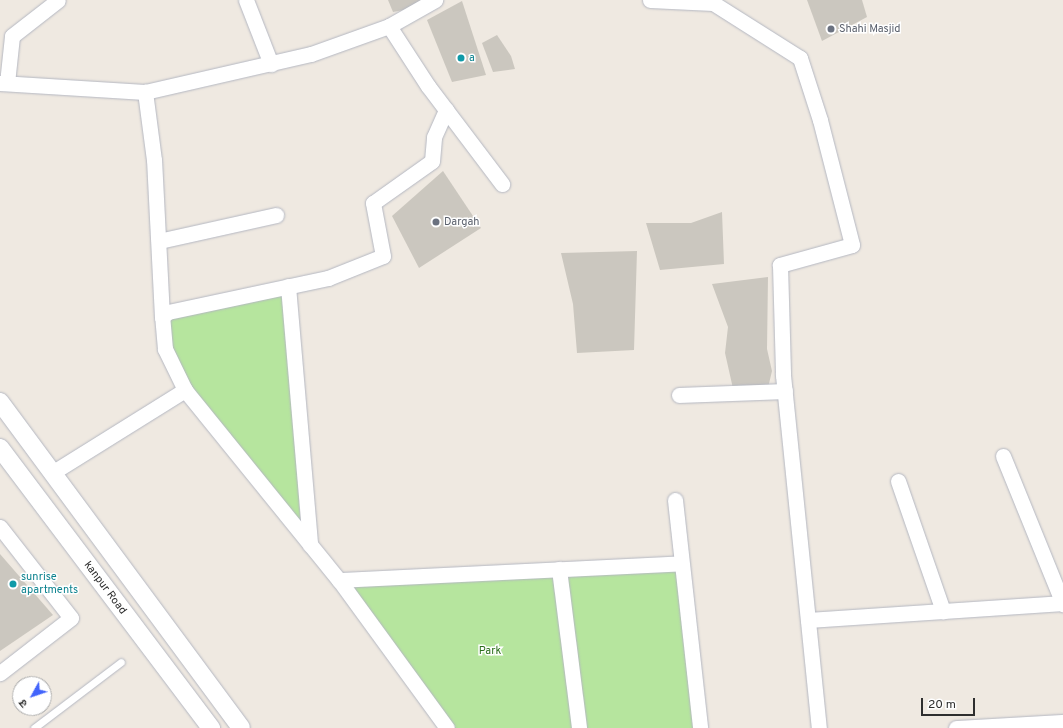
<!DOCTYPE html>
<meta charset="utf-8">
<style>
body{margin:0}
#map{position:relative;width:1063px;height:728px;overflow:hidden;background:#efe9e1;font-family:Overpass,"Noto Sans Devanagari",sans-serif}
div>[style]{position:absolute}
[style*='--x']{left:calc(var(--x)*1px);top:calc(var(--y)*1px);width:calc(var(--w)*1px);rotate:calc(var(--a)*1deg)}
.green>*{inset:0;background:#b6e59e}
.building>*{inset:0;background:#cbc7bf}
.roads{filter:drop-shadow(0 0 1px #b4b7c1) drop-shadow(0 0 1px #b4b7c1)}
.service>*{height:7px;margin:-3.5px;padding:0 3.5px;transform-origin:3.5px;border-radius:3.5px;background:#fff}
.minor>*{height:15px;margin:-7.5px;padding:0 7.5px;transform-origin:7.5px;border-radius:7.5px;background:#fff}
.tertiary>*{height:18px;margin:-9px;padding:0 9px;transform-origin:9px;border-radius:9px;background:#fff}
.dots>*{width:11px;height:11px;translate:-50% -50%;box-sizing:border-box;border:2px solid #fff;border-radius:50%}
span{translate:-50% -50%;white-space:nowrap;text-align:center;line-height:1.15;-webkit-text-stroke:3px #fff;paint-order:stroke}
.worship-label{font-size:11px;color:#5b616d}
.left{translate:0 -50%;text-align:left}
.culture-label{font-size:11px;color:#0d838f}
.street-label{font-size:11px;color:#2e2e2e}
.park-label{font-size:11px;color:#2c6e1b}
.north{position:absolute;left:12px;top:676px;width:40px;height:40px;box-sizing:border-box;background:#fff;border:1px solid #ababab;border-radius:50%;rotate:230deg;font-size:11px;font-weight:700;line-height:16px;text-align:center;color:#2e2e2e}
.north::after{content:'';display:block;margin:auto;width:14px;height:18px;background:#4264fb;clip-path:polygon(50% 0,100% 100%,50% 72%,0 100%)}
.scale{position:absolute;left:921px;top:698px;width:54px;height:18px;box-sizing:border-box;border:2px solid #2e2e2e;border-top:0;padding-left:5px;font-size:12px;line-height:14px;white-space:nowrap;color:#2e2e2e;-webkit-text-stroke:3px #fff;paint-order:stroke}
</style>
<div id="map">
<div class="green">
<i style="clip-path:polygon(288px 286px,301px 534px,185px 390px,162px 317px)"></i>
<i style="clip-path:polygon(681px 563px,700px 728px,447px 728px,339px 580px)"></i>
</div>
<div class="building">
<i style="clip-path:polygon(388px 0,423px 0,425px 6px,393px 12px)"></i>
<i style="clip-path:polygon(807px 0,862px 0,867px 17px,822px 41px)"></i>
<i style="clip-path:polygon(462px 1px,486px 75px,452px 82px,427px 20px)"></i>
<i style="clip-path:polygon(497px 35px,511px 56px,515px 69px,493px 72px,482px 43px)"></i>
<i style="clip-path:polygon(443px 171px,481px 228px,419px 268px,392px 216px)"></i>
<i style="clip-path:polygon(722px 212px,724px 264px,660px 270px,646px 223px,691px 223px)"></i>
<i style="clip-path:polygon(637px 251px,634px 350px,577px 353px,573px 304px,561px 253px)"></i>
<i style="clip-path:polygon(768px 277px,767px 349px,772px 371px,767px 392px,734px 393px,725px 353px,728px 327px,712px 284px)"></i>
<i style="clip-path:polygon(0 554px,53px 615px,0 651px)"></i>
</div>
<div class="roads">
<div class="service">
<i style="--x:34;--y:728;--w:109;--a:-37.2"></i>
</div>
<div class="minor">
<i style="--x:246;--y:0;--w:69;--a:68.7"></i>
<i style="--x:650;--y:0;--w:63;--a:2.7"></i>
<i style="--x:713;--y:3;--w:103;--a:32.3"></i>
<i style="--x:800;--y:58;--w:65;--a:72.1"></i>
<i style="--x:820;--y:120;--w:129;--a:75.6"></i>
<i style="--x:852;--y:245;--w:75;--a:164.5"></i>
<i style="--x:780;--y:265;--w:110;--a:88.4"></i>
<i style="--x:783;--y:375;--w:355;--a:84.2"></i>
<i style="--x:389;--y:26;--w:72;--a:57"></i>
<i style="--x:428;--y:86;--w:123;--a:52.9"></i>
<i style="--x:0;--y:83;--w:145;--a:3.6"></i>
<i style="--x:7;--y:83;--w:47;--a:-83.9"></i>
<i style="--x:12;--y:36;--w:58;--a:-38"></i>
<i style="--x:159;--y:241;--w:120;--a:-12.5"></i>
<i style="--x:288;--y:286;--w:260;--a:85.1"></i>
<i style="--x:162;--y:317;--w:157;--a:-92.9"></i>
<i style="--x:154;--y:160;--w:69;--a:-97.5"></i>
<i style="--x:145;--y:92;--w:170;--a:-12.9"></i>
<i style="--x:311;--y:54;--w:83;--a:-19.7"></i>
<i style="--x:389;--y:26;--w:53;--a:-29.5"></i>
<i style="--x:185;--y:390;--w:46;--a:-116"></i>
<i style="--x:165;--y:349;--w:32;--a:-95"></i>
<i style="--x:162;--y:317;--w:8;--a:-40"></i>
<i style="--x:168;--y:312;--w:164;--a:-12"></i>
<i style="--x:328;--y:278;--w:59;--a:-21.8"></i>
<i style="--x:383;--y:256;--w:54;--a:-100.7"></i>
<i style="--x:373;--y:203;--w:72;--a:-35.4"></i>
<i style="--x:432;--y:161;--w:24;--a:-85"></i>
<i style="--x:434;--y:137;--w:30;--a:-66"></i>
<i style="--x:679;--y:395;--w:106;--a:-2.2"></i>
<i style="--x:1003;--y:456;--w:160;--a:67.9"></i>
<i style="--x:52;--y:473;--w:157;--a:-32"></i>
<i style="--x:185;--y:390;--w:245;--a:51"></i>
<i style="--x:339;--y:580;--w:183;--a:53.9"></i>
<i style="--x:898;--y:481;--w:138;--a:70.9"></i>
<i style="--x:675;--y:500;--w:229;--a:83.7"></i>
<i style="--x:0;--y:527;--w:115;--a:52"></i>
<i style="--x:71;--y:618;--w:90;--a:142.2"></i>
<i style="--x:559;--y:569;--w:160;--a:82.8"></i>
<i style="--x:339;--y:580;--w:342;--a:-2.8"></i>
<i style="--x:808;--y:620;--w:256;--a:-3.8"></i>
<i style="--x:956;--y:728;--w:107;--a:-3.2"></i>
</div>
<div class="tertiary">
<i style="--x:0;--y:402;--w:405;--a:53.5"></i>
<i style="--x:0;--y:448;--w:351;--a:53"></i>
</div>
</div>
<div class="dots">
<i style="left:831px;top:29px;background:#6b7280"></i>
<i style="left:461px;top:58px;background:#0f9aa8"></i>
<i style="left:436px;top:222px;background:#6b7280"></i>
<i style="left:13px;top:584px;background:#0f9aa8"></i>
</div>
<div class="worship-label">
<span class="left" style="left:839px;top:29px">Shahi Masjid</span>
<span class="left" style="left:444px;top:222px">Dargah</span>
</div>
<div class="culture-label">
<span class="left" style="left:469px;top:58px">a</span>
<span class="left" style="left:21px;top:584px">sunrise<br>apartments</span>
</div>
<div class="street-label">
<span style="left:105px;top:588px;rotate:53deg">kanpur Road</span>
</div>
<div class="park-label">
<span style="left:490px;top:651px">Park</span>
</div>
<div class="north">उ</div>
<div class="scale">20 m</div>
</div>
